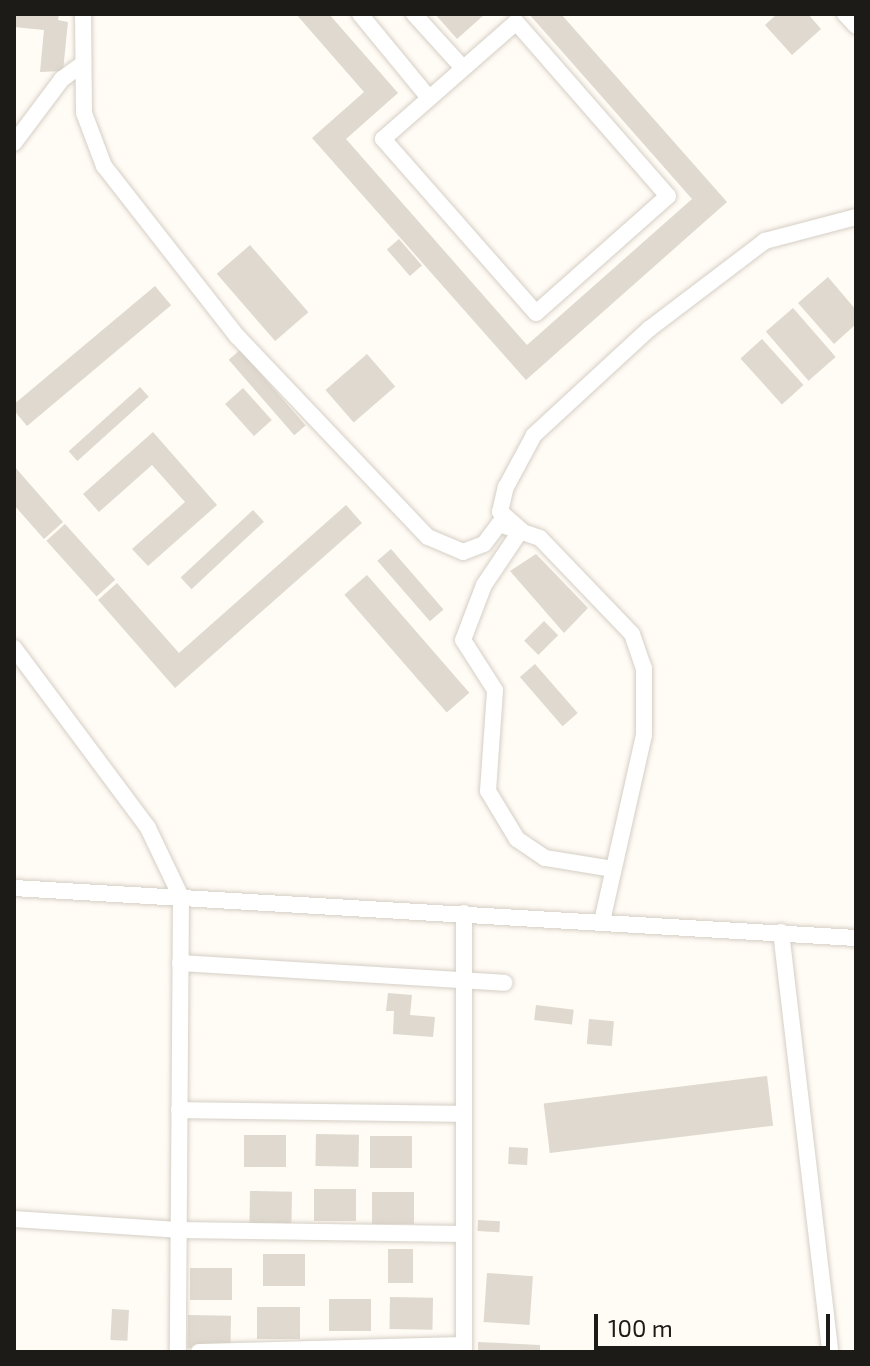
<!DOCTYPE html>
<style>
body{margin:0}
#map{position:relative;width:870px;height:1366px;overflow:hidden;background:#fffbf5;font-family:"Exo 2",sans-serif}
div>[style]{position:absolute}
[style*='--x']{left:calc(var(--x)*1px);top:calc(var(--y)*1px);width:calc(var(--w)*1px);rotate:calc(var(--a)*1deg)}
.building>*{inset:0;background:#dfd9cf;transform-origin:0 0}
.roads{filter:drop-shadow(0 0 2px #d5cfc5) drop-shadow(0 0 2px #d5cfc5)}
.minor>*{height:16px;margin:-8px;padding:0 8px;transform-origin:8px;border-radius:8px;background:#fff}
span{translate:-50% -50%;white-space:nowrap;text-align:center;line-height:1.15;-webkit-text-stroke:7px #fffbf5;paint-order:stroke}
.frame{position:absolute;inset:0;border:16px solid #1d1b17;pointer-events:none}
.scale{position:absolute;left:594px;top:1314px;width:236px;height:36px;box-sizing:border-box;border:4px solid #1d1b17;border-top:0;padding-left:10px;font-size:24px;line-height:28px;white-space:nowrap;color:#1d1b17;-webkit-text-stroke:6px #fffbf5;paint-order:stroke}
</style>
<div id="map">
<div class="building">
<i style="clip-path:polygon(14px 14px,59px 14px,58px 20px,68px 22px,63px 71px,40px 72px,44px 30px,14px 27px)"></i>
<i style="clip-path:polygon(296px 14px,329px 14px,398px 93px,346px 139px,527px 345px,692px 199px,529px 14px,561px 14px,727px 202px,526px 380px,312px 138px,364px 92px)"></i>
<i style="clip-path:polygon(435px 14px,485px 14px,457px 39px)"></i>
<i style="clip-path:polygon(777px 14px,808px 14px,821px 29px,792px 55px,765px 25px)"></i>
<i style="left:399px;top:239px;width:35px;height:16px;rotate:49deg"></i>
<i style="left:250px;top:245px;width:89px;height:44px;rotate:49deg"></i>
<i style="clip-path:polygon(828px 277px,856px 310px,856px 324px,834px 344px,798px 303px)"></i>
<i style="left:155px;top:286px;width:25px;height:188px;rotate:50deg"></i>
<i style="left:793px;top:308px;width:65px;height:36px;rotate:49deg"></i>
<i style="left:762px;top:339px;width:62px;height:29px;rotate:48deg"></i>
<i style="left:240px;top:350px;width:100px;height:15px;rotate:49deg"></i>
<i style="left:367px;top:354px;width:43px;height:55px;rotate:49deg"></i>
<i style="left:140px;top:387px;width:13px;height:96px;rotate:48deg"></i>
<i style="left:243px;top:388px;width:43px;height:24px;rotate:48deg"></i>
<i style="clip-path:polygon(153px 432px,217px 505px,148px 566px,132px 549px,185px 502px,152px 465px,99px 512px,83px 494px)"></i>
<i style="clip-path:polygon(14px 466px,63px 522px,44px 539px,14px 505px)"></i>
<i style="clip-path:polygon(346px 505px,362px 523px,175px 688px,98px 600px,117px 583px,179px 653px)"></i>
<i style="left:253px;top:510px;width:16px;height:99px;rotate:47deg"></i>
<i style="left:65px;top:524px;width:75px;height:25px;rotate:48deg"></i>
<i style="left:391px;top:549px;width:80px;height:18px;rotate:49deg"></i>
<i style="clip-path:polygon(536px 554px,588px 608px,564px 633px,510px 571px)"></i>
<i style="left:367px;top:575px;width:156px;height:30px;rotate:49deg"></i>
<i style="left:544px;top:621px;width:20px;height:28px;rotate:45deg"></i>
<i style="left:535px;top:664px;width:65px;height:20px;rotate:49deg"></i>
<i style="clip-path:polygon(388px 993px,412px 995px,410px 1015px,435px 1017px,433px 1037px,393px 1034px,394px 1011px,386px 1011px)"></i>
<i style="left:536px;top:1005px;width:38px;height:15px;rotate:7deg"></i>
<i style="left:589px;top:1019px;width:25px;height:25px;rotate:5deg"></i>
<i style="left:767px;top:1076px;width:50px;height:225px;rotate:83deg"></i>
<i style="left:316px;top:1134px;width:43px;height:32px;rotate:1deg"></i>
<i style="left:244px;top:1135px;width:42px;height:32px"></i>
<i style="left:370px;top:1136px;width:42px;height:32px"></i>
<i style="left:509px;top:1147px;width:19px;height:17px;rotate:3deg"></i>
<i style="left:314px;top:1189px;width:42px;height:32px"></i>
<i style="left:250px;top:1191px;width:42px;height:32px;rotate:1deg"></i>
<i style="left:372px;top:1192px;width:42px;height:32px"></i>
<i style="left:478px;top:1220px;width:22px;height:11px;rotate:3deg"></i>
<i style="left:388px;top:1249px;width:25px;height:34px"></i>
<i style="left:263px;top:1254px;width:42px;height:32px"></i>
<i style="left:190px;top:1268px;width:42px;height:32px"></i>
<i style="left:487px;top:1273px;width:46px;height:49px;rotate:4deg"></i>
<i style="left:390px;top:1297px;width:43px;height:32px;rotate:1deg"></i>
<i style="left:329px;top:1299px;width:42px;height:32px"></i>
<i style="left:257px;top:1307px;width:43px;height:32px"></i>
<i style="left:112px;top:1309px;width:17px;height:31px;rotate:3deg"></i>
<i style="left:188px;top:1315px;width:43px;height:33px;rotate:1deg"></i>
<i style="clip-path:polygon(478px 1342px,540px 1345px,540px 1352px,478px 1352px)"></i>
</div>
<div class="roads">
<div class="minor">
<i style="--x:83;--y:14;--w:99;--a:89.4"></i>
<i style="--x:84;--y:113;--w:57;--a:69.3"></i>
<i style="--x:104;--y:166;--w:216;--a:52"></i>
<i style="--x:237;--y:336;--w:277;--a:46.5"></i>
<i style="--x:428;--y:537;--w:38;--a:23"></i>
<i style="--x:463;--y:552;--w:22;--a:-21"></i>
<i style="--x:484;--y:544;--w:25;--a:-53"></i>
<i style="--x:499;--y:524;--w:43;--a:18.9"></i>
<i style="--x:540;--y:538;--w:133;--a:46.2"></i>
<i style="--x:632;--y:634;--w:36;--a:71"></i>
<i style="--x:644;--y:668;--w:67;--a:90"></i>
<i style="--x:644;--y:735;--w:191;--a:102.7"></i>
<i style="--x:360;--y:14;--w:109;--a:50.6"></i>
<i style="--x:414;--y:14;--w:73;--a:47.8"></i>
<i style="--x:845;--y:14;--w:16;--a:47"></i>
<i style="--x:516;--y:22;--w:231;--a:48.9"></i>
<i style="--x:668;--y:196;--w:176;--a:138.4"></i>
<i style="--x:536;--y:313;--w:232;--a:-131.3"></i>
<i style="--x:383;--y:139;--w:177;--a:-41.3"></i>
<i style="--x:14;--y:143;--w:80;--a:-53.1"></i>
<i style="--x:62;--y:79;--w:26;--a:-36"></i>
<i style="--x:14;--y:648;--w:224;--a:53.3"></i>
<i style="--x:148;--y:828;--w:76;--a:64.4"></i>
<i style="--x:181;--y:897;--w:455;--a:90.4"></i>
<i style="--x:613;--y:869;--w:69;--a:-170.8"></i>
<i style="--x:545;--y:858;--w:34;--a:-146"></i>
<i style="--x:517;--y:839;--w:56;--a:-121.1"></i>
<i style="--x:488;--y:791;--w:101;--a:-86"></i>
<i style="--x:495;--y:690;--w:59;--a:-122.6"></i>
<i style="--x:463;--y:640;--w:59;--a:-69.1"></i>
<i style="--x:484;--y:585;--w:66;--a:-56.1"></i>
<i style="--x:521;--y:530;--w:28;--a:-139"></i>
<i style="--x:500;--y:512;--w:26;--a:-77"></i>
<i style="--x:506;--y:487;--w:59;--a:-61.7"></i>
<i style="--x:534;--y:435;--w:156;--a:-42.7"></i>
<i style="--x:649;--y:329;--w:146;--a:-37.2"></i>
<i style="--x:765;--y:241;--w:94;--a:-14.8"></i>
<i style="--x:14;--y:888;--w:843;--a:3.4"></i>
<i style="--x:781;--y:932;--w:423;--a:83.3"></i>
<i style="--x:180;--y:963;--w:325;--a:3.5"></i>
<i style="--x:179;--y:1110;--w:284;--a:0.8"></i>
<i style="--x:14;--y:1219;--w:164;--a:3.8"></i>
<i style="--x:178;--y:1230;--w:285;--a:0.8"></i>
<i style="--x:199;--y:1352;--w:265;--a:-1.5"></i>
<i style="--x:464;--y:1352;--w:439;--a:-90"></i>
</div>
</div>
<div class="frame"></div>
<div class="scale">100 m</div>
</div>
